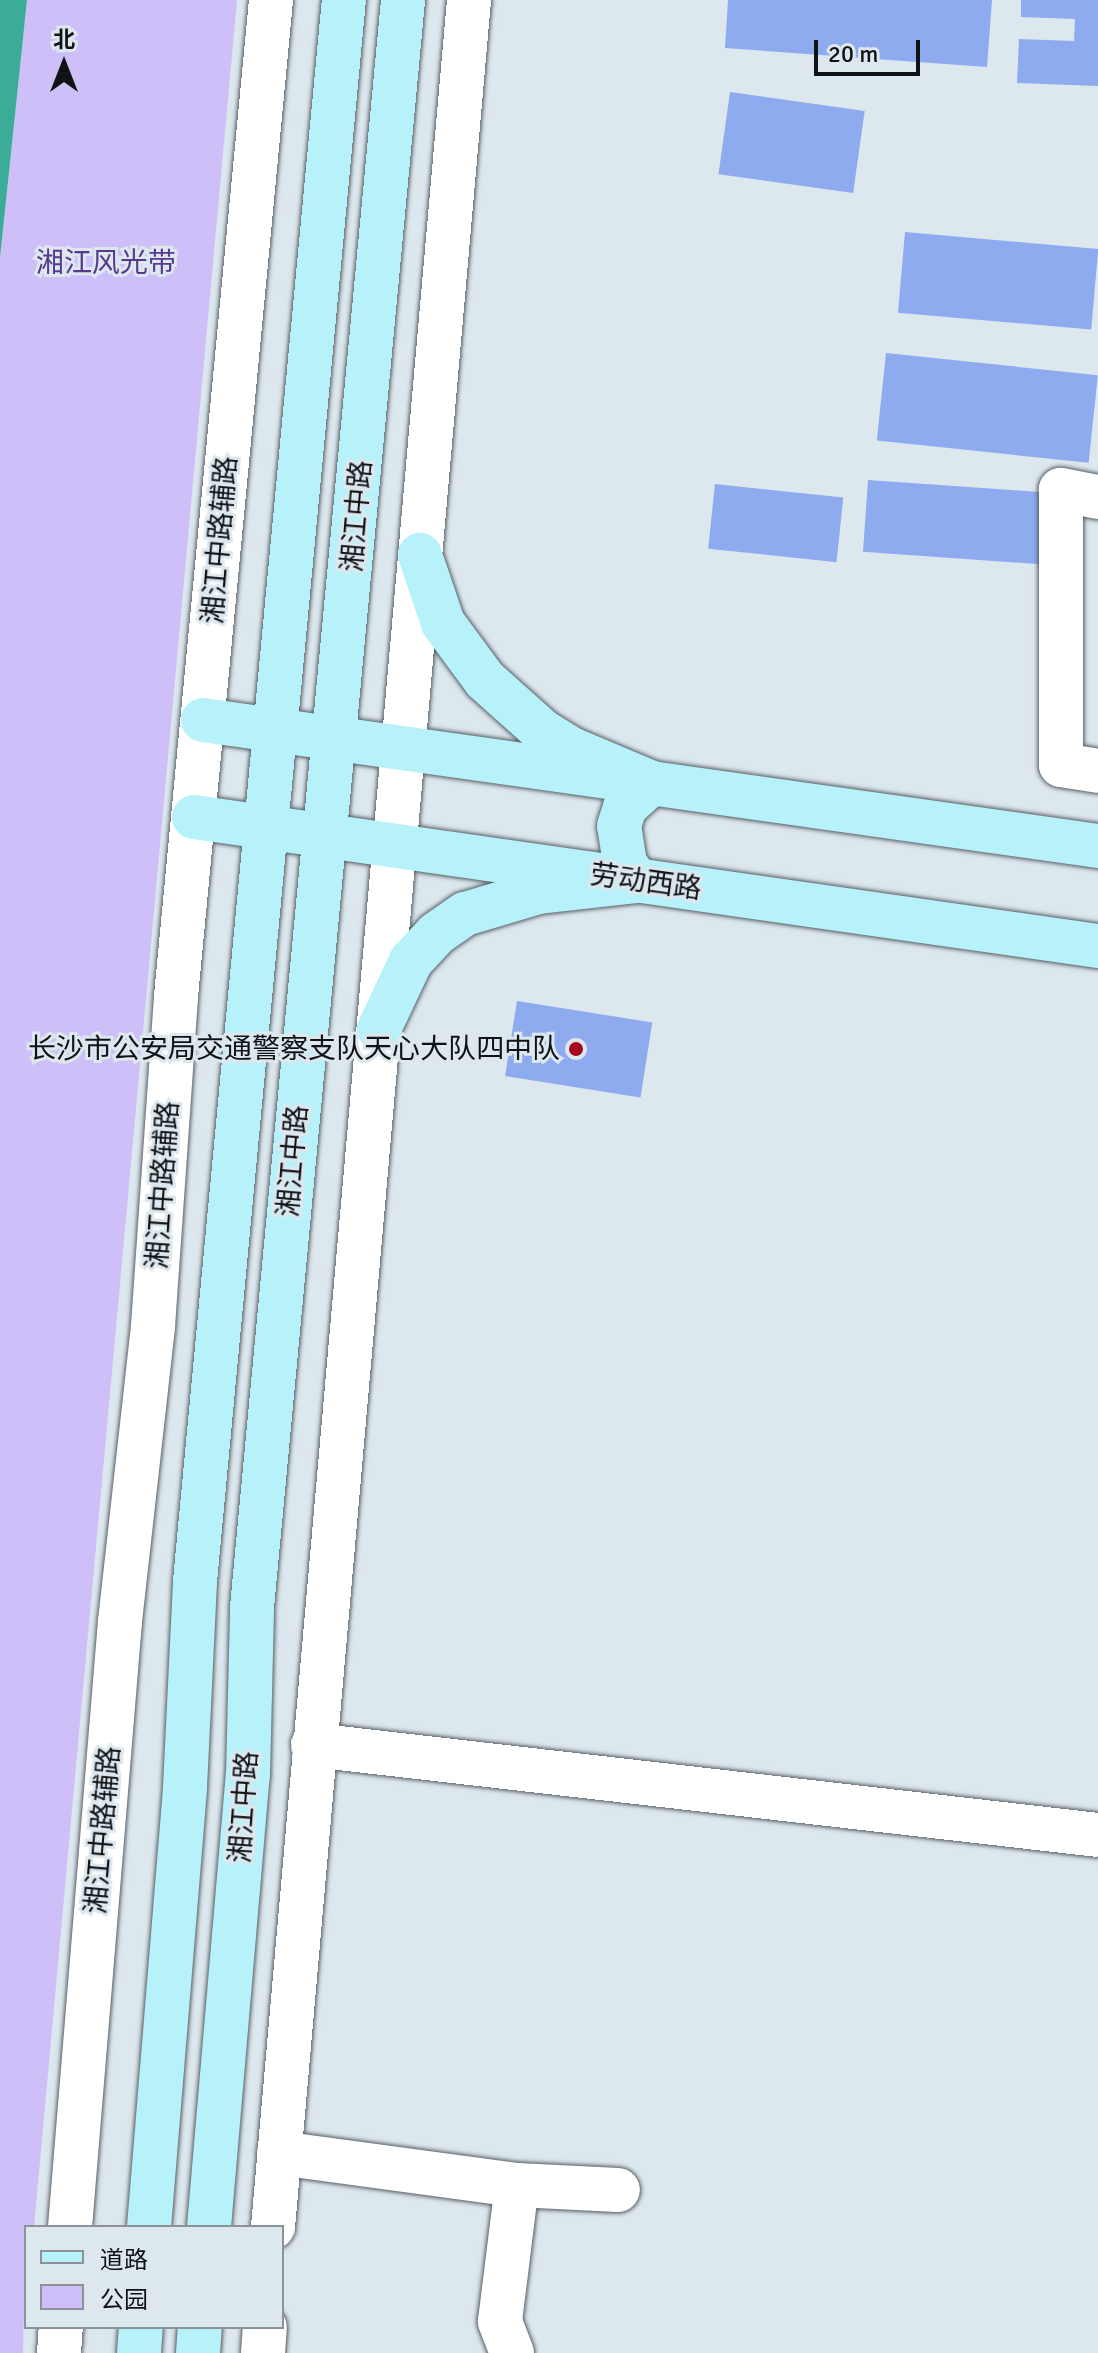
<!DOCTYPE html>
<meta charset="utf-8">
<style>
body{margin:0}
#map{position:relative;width:1098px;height:2353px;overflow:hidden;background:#dde7ee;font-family:Signika,"Noto Sans SC",sans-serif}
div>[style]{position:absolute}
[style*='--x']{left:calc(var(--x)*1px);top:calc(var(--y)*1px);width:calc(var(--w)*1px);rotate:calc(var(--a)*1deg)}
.green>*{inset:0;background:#cebff9}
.water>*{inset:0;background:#3bac98}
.building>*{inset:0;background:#8eabf0;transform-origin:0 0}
.roads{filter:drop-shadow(0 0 2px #586066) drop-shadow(0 0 2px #586066)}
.minor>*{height:44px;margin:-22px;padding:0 22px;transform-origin:22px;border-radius:22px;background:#fff}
.major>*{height:44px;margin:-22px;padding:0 22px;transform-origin:22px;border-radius:22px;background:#b7f1fa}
.dots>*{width:22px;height:22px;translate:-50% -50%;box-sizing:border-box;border:4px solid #dde7ee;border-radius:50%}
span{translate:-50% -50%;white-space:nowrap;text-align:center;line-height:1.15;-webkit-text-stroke:6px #dde7ee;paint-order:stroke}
.park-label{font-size:28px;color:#573a8f}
.street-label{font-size:28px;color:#101316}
.poi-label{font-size:28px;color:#101316}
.right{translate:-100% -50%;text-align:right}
.legend{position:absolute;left:24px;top:2225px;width:260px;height:104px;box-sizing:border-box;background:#dde7ee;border:2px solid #8b9298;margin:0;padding:10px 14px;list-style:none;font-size:24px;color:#101316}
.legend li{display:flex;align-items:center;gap:16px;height:40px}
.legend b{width:40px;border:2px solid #8b9298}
.north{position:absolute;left:24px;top:24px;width:80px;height:80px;-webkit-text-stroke:6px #dde7ee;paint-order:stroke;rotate:0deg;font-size:22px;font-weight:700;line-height:32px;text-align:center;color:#101316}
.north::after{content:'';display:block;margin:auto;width:28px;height:36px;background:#101316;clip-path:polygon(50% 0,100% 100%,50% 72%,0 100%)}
.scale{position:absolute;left:814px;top:40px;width:106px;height:36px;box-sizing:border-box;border:4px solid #101316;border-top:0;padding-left:10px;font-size:24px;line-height:28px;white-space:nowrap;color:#101316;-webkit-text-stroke:6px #dde7ee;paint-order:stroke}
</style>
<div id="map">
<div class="green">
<i style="clip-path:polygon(27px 0,237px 0,34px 2227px,26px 2227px,23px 2353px,0 2353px,0 258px)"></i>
</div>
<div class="water">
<i style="clip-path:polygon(0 0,27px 0,0 258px)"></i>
</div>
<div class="building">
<i style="clip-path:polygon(728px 0,992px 0,987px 67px,725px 48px)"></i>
<i style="clip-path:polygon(1021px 0,1098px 0,1098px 86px,1017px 83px,1019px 39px,1074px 41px,1075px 19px,1021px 17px)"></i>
<i style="left:730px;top:92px;width:136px;height:83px;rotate:8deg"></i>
<i style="left:905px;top:232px;width:194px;height:81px;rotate:5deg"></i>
<i style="left:886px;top:353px;width:213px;height:88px;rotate:6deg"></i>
<i style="left:868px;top:480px;width:183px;height:72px;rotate:4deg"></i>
<i style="left:715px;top:484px;width:129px;height:65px;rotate:6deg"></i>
<i style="left:517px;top:1001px;width:137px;height:76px;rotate:9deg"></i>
</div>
<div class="roads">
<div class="minor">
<i style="--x:1098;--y:497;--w:38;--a:-169"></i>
<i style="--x:1061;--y:490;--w:275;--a:90"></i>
<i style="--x:1061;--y:765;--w:37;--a:9"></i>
<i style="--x:313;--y:1745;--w:790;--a:6.54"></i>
<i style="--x:279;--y:2153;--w:240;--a:7.7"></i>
<i style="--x:517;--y:2185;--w:101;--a:2.8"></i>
<i style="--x:70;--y:2227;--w:608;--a:-85.28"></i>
<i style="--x:120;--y:1621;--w:297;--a:-83.6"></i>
<i style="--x:153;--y:1326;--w:331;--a:-86"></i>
<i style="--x:176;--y:996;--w:1001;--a:-84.55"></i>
<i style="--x:273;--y:2227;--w:2236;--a:-84.97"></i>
<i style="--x:59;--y:2353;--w:26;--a:-86"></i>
<i style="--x:263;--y:2353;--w:26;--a:-86"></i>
<i style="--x:512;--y:2353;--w:34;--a:-111"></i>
<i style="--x:500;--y:2321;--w:137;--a:-82.9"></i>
</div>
<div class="major">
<i style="--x:203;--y:720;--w:904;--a:8.01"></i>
<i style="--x:194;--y:817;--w:913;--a:8.12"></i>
<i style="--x:379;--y:1029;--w:75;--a:-64.8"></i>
<i style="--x:411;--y:961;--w:37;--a:-47"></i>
<i style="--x:436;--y:934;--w:35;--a:-35"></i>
<i style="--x:465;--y:914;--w:77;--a:-16.6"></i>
<i style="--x:539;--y:892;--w:99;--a:-6.4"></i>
<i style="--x:637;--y:881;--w:22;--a:-124"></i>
<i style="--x:625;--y:863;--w:37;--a:-99"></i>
<i style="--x:619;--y:826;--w:20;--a:-72"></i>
<i style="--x:625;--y:807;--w:36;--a:-42"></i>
<i style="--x:652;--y:783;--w:88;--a:-157.2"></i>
<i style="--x:571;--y:749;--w:36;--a:-148"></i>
<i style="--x:541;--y:730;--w:75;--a:-138.2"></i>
<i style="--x:485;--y:680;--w:71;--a:-126.4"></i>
<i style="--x:443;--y:623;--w:72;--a:-108.7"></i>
<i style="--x:149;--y:2227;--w:441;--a:-85.3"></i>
<i style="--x:185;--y:1787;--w:206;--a:-87.2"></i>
<i style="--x:195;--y:1581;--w:1588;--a:-84.62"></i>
<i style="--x:209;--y:2227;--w:454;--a:-85.1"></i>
<i style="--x:248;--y:1775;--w:168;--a:-88.6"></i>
<i style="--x:252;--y:1607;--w:1614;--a:-84.63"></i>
<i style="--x:139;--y:2353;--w:26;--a:-86"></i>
<i style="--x:198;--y:2353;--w:26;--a:-86"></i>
</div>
</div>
<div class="dots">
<i style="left:576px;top:1049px;background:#a40920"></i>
</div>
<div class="park-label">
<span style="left:106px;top:263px">湘江风光带</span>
</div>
<div class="street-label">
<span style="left:357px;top:516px;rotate:-85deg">湘江中路</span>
<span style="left:220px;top:540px;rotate:-85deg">湘江中路辅路</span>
<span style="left:646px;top:882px;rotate:8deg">劳动西路</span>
<span style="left:293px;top:1161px;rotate:-85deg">湘江中路</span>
<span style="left:163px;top:1185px;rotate:-86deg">湘江中路辅路</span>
<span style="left:244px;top:1807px;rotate:-86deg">湘江中路</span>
<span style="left:103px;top:1830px;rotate:-85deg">湘江中路辅路</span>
</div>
<div class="poi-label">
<span class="right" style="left:560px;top:1049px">长沙市公安局交通警察支队天心大队四中队</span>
</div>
<ul class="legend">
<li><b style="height:10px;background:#b7f1fa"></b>道路</li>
<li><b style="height:22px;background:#cebff9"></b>公园</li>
</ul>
<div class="north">北</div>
<div class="scale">20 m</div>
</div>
